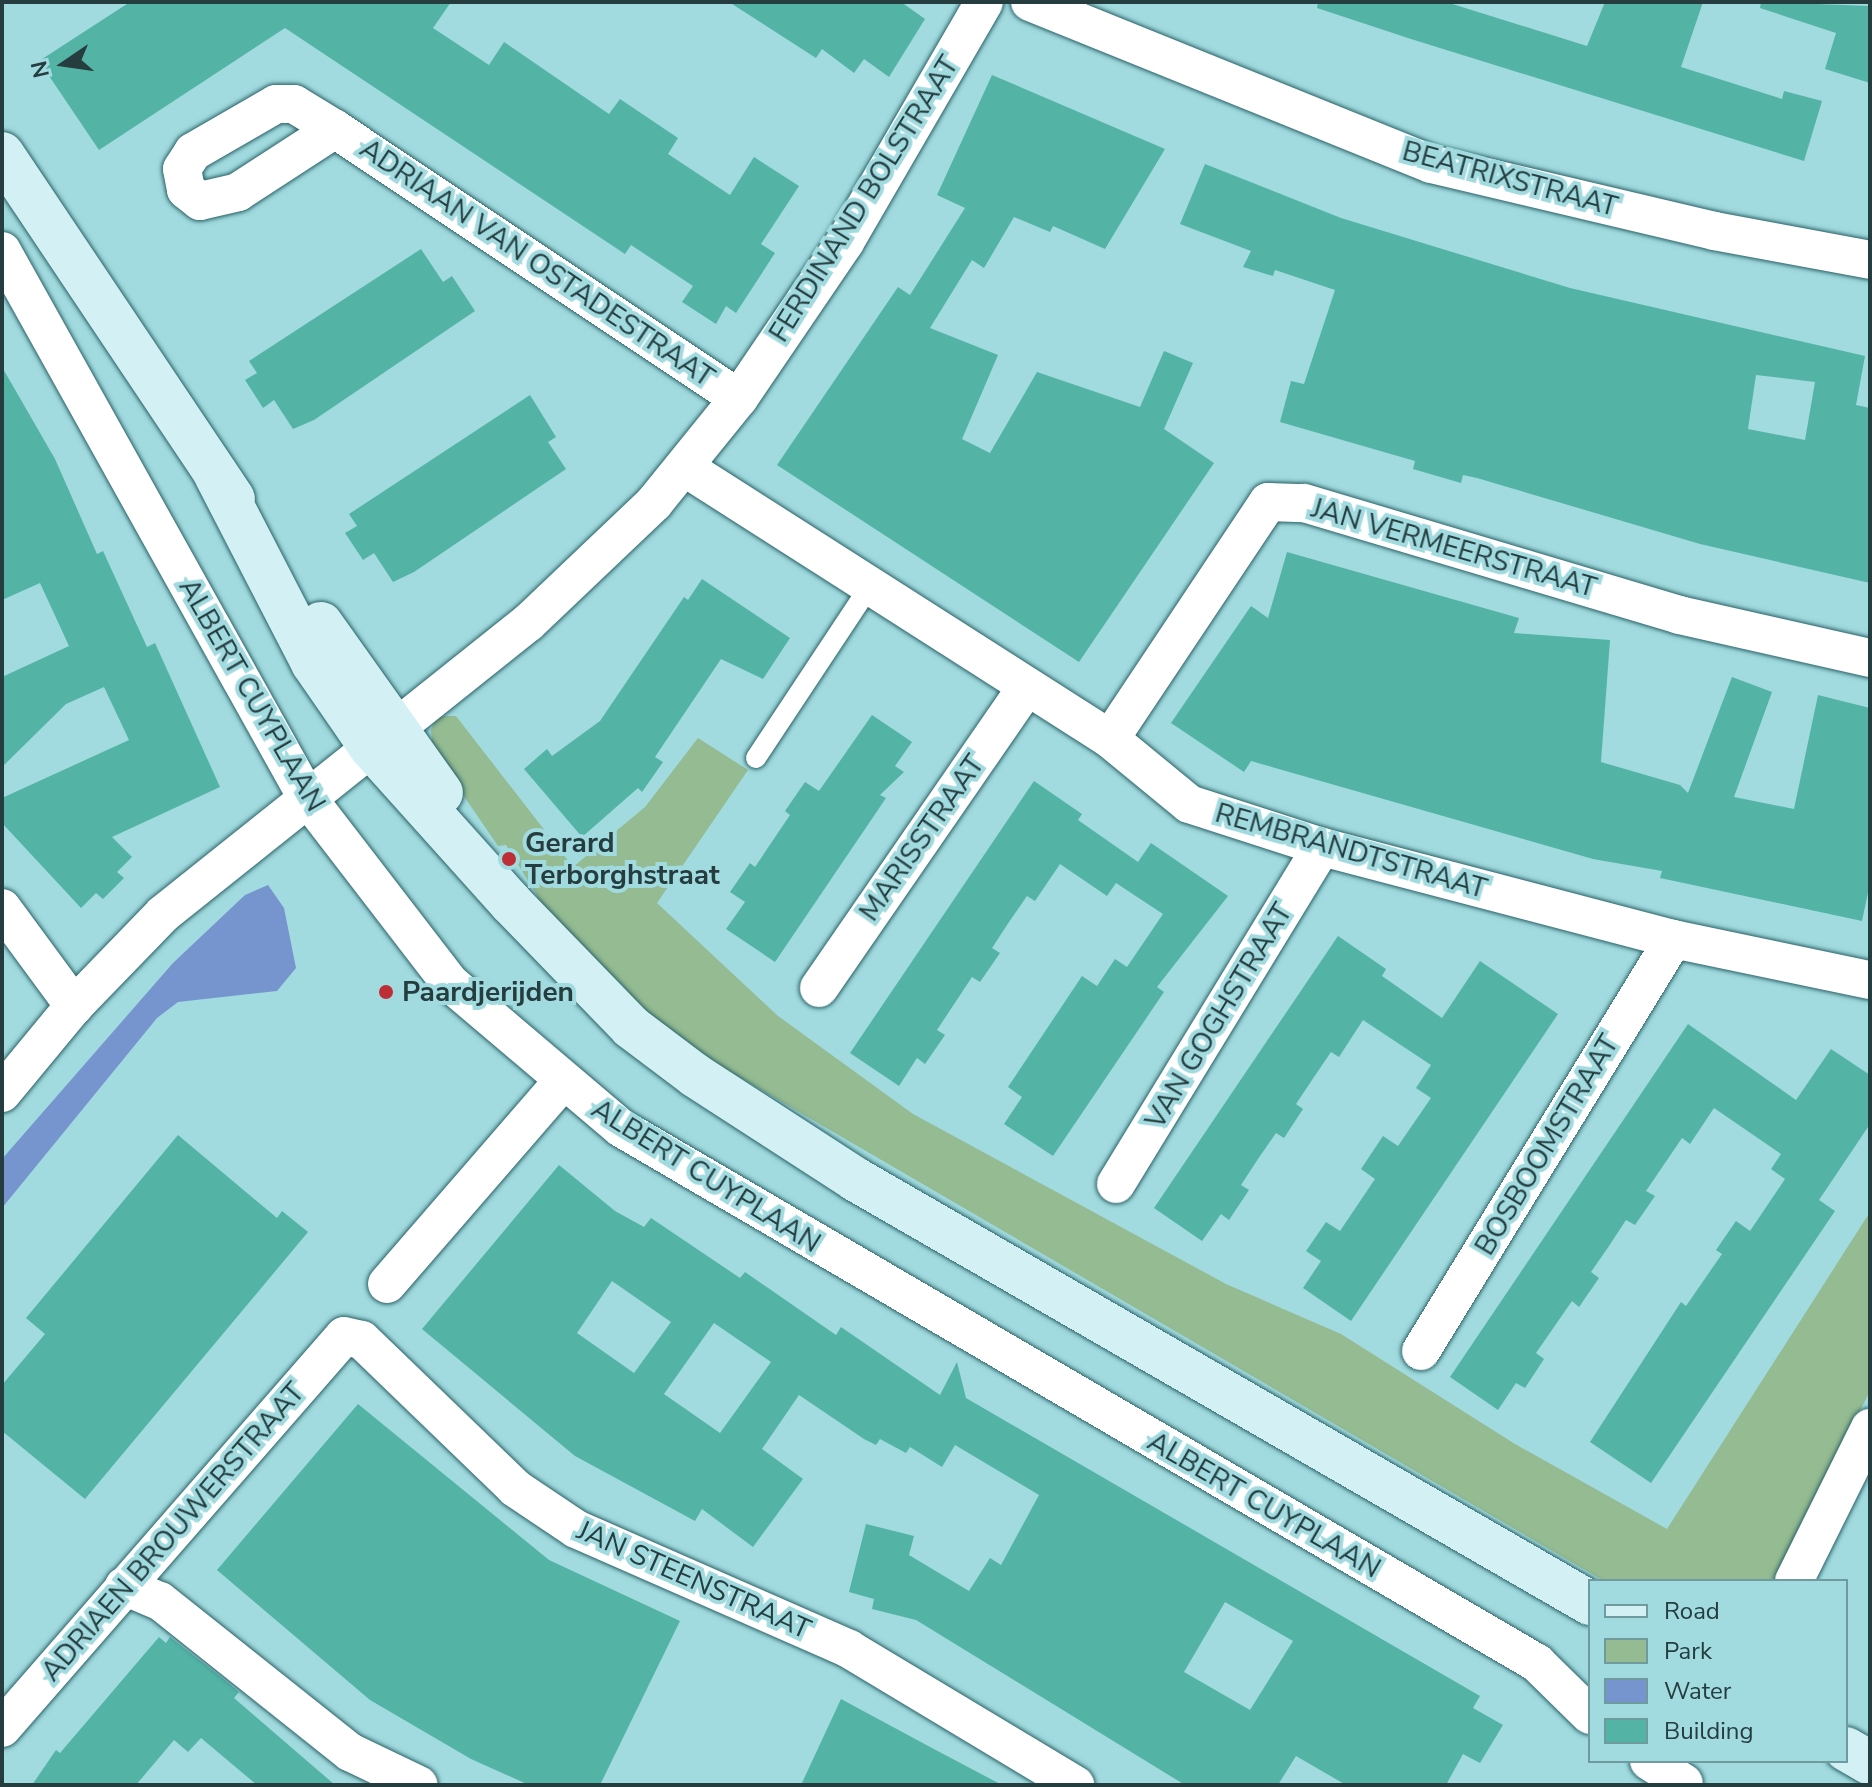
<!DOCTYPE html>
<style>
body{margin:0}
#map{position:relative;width:1872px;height:1787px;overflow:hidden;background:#a1dadf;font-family:"Nunito Sans",sans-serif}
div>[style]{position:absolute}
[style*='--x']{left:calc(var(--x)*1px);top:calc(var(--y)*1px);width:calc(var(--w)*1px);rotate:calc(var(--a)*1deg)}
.green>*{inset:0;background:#94bb91}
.water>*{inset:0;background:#7695cf}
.building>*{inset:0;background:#53b4a6}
.roads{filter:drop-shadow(0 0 2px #2a6267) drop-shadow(0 0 2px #2a6267)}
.lane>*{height:20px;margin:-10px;padding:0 10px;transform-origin:10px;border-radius:10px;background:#fff}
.street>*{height:38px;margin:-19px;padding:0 19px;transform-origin:19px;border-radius:19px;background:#fff}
.secondary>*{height:44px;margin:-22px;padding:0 22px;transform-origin:22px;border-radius:22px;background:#d3f1f4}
.dots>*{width:22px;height:22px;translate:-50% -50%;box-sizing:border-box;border:4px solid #a1dadf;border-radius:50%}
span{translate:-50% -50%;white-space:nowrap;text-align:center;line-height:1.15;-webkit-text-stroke:8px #a1dadf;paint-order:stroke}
.street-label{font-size:28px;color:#253d3f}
.poi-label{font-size:28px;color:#253d3f;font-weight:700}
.left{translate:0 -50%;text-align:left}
.frame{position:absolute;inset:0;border:4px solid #253d3f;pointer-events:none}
.legend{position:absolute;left:1588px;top:1579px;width:260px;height:184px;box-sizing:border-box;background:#a1dadf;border:2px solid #6f9b9f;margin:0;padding:10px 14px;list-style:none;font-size:24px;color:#253d3f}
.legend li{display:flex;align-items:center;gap:16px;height:40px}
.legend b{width:40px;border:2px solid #6f9b9f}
.north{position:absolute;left:24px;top:24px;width:80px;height:80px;-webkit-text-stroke:6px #a1dadf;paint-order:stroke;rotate:257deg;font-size:22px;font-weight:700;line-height:32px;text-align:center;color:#253d3f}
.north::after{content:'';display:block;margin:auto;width:28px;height:36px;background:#253d3f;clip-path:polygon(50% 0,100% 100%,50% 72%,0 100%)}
</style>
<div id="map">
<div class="green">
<i style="clip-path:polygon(437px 716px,456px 716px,573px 867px,645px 807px,698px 738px,748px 770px,657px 903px,778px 1016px,913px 1114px,1226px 1284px,1341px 1334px,1515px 1444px,1667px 1529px,1870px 1212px,1870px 1391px,1774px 1581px,1604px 1581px,727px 1070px,659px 1023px,533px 901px,538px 897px,506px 845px,498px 846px,433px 751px,431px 730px)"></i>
</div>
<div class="water">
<i style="clip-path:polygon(268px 885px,284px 908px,296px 968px,277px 991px,178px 1002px,157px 1018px,2px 1208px,2px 1159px,173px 963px,245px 895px)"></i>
</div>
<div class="building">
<i style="clip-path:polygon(130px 2px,451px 2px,433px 28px,489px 65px,504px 42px,609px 114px,620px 99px,678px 138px,668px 154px,730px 195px,754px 157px,799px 186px,761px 244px,775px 253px,736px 313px,726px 306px,716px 324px,682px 302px,693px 286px,631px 245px,625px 254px,285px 28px,99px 150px,39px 61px)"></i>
<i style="clip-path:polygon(729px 2px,901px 2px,925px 19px,889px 77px,864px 59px,854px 73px,822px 49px,816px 58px)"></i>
<i style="clip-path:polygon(1318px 2px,1446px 2px,1587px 46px,1605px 2px,1703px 2px,1681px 67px,1782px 99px,1784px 91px,1822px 101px,1804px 161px,1411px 39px,1317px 8px)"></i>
<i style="clip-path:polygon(1761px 2px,1870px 6px,1870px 83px,1825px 69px,1836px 33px,1760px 8px)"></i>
<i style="clip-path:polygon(992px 75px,1165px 149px,1105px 249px,1053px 226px,1050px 232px,1014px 217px,984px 268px,972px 260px,930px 328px,998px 355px,962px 439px,990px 453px,1037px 372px,1140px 407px,1164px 351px,1193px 363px,1164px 429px,1214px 463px,1079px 662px,777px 465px,898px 287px,910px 295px,965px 208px,937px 195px)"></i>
<i style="clip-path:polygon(evenodd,1205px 164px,1341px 218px,1570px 288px,1865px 356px,1856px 405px,1870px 408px,1870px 583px,1700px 544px,1477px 478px,1463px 475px,1461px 483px,1413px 469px,1415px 461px,1280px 422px,1291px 381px,1304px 384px,1335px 290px,1275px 270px,1273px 276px,1243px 267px,1251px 251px,1180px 224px,1205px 164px,1756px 375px,1815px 382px,1805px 440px,1748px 429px,1756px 375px)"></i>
<i style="clip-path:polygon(421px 249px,443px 282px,452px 276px,475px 311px,314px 420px,293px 429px,274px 400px,263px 408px,245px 380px,257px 373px,249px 361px)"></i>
<i style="clip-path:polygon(2px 367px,55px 459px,97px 554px,103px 551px,147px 647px,155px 643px,220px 787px,112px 837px,132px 857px,117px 872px,124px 878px,103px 899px,96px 893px,81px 908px,2px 823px,2px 798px,129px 740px,104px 687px,66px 704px,2px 767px,2px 677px,69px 646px,40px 583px,2px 600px)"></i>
<i style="clip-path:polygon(530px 395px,556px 437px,548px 442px,566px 469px,414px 572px,393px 582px,374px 553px,363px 560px,345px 533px,357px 526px,349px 514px)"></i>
<i style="clip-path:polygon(1287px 552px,1519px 618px,1514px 633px,1610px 640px,1601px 762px,1680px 785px,1688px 793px,1732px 677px,1772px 692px,1734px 797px,1794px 809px,1818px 695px,1870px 708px,1870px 883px,1862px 921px,1660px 878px,1662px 871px,1593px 859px,1251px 761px,1244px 772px,1171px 723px,1251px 606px,1268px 618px)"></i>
<i style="clip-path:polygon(702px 579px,790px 638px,763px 679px,721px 659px,655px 757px,663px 762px,642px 792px,638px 788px,582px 837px,524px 769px,547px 749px,552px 756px,600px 721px,684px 597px,688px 600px)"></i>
<i style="clip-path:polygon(872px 715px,912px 742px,895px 766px,904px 772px,880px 795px,886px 798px,775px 962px,726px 929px,745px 902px,730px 892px,750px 863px,755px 867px,790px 815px,785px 811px,805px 782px,819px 791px)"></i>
<i style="clip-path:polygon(1034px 781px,1082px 814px,1078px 820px,1138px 862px,1151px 843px,1228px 896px,1157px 987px,1164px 992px,1053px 1156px,1004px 1124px,1022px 1097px,1008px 1087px,1082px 976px,1097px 986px,1115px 959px,1127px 967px,1163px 914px,1116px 883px,1107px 896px,1060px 864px,1035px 901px,1027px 896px,1009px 922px,992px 948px,1000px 953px,980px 982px,972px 977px,937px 1030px,945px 1035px,925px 1064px,917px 1058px,899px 1086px,850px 1053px)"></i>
<i style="clip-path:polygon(1338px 936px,1386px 969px,1382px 976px,1442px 1018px,1480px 961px,1558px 1014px,1351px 1321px,1303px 1288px,1321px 1261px,1306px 1251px,1326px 1222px,1340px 1231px,1375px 1179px,1361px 1169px,1383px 1136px,1398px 1146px,1431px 1098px,1416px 1088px,1431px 1065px,1363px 1020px,1339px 1057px,1331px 1052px,1314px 1077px,1296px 1104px,1303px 1109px,1284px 1138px,1276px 1133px,1258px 1159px,1241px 1185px,1249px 1190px,1229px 1220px,1221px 1214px,1202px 1241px,1154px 1208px)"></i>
<i style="clip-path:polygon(1688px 1024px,1796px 1100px,1831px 1049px,1870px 1075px,1870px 1124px,1819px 1200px,1835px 1211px,1651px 1483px,1590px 1442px,1681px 1302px,1686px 1306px,1722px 1254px,1716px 1250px,1736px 1221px,1750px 1231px,1785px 1179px,1771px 1169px,1781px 1154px,1714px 1108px,1690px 1144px,1682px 1138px,1646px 1191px,1655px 1196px,1635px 1225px,1626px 1220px,1609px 1246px,1591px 1272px,1599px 1278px,1579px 1307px,1572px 1301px,1536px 1353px,1544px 1359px,1525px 1388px,1516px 1383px,1498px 1410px,1450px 1377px)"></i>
<i style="clip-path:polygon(178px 1135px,277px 1218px,282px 1211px,308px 1232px,85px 1499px,2px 1431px,2px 1385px,45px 1334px,26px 1318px)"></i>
<i style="clip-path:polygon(evenodd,559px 1165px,615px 1211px,644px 1227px,651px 1218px,740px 1278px,745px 1272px,836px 1335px,841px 1327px,940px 1395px,957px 1362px,966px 1398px,1480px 1696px,1473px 1708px,1503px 1725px,1480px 1763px,1463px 1754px,1446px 1785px,1346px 1785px,1296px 1756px,1278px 1785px,1185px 1785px,916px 1620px,872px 1609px,874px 1599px,849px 1592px,866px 1524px,914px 1536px,909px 1555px,969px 1591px,990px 1558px,1001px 1565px,1039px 1495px,955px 1445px,942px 1467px,910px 1447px,906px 1453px,880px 1439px,876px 1445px,864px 1439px,799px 1395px,762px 1449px,803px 1479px,753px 1547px,702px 1509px,695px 1521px,575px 1456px,422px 1329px,559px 1165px,612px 1281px,671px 1322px,634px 1373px,577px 1333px,612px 1281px,559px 1165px,714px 1323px,771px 1362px,720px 1433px,664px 1394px,714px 1323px,559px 1165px,1225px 1602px,1293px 1641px,1250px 1710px,1184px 1672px,1225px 1602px)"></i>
<i style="clip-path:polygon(358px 1404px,549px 1560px,680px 1621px,600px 1785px,529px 1785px,471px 1759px,370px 1700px,217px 1570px)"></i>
<i style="clip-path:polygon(159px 1637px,166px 1643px,170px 1637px,226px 1681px,239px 1692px,234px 1698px,335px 1785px,257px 1785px,201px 1738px,188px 1752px,174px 1740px,136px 1785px,32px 1785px,56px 1750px,60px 1753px)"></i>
<i style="clip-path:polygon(841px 1699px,932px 1748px,1002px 1785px,801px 1785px)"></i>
</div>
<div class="roads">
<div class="lane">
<i style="--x:756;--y:758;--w:206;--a:-56.5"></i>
</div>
<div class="street">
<i style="--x:1030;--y:2;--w:432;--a:22"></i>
<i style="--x:1431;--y:164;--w:291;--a:13.3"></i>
<i style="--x:1714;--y:231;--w:159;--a:10.5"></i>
<i style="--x:335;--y:129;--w:48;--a:-148.6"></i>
<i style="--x:294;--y:104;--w:18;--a:180"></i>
<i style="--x:276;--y:104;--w:96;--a:150"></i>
<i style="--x:193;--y:152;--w:20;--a:123"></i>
<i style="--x:182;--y:169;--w:21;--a:79"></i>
<i style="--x:186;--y:190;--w:18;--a:38"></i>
<i style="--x:200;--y:201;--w:39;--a:-13"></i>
<i style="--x:238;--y:192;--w:116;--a:-33"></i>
<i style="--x:335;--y:129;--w:485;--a:33.7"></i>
<i style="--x:2;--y:251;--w:624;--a:60.85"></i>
<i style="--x:306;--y:796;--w:236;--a:52.4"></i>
<i style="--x:450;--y:983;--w:224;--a:40.3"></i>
<i style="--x:621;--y:1128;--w:1061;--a:30.29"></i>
<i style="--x:1537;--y:1663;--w:74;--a:44.5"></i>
<i style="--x:684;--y:467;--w:505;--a:32.56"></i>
<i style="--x:1110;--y:739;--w:102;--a:39.4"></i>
<i style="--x:1189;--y:804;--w:140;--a:17.9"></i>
<i style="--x:1322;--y:847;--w:363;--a:14.7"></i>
<i style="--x:1673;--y:939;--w:201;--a:11.8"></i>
<i style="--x:1110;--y:739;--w:285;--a:-56.3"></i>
<i style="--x:1268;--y:502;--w:36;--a:2"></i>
<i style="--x:1304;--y:503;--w:391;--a:16.6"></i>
<i style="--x:1679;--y:615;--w:196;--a:12.7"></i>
<i style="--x:2;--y:908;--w:122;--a:53.7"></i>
<i style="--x:819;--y:988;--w:364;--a:-55.4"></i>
<i style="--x:2;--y:1093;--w:113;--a:-50.4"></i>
<i style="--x:74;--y:1006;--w:128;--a:-45.9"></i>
<i style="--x:163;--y:914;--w:467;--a:-38.6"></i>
<i style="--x:528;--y:623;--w:174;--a:-43.6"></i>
<i style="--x:654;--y:503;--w:135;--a:-51"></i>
<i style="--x:739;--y:398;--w:189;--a:-55.8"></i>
<i style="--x:845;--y:242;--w:277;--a:-59.9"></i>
<i style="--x:1116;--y:1184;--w:395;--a:-58.6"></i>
<i style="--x:387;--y:1284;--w:267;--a:-49.1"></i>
<i style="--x:1421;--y:1351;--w:483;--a:-58.5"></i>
<i style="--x:1794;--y:1581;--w:171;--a:-63.6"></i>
<i style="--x:124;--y:1586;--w:39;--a:23"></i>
<i style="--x:160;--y:1601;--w:243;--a:38.5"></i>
<i style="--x:350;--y:1752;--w:76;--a:25.6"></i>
<i style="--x:2;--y:1728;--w:520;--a:-48.9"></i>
<i style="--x:344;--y:1336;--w:18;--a:13"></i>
<i style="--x:362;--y:1340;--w:213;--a:44"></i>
<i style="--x:515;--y:1488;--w:73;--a:33.9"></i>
<i style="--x:576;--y:1529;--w:298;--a:23.7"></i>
<i style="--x:849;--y:1649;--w:264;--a:31"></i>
<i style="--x:1649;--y:1761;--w:41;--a:32.2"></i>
</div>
<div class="secondary">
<i style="--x:2;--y:154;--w:415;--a:56.2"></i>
<i style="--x:216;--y:475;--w:212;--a:62.7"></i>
<i style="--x:313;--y:663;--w:102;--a:55.4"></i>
<i style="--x:371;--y:747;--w:210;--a:48.1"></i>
<i style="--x:511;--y:903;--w:173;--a:45.9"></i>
<i style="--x:631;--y:1027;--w:81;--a:37"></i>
<i style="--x:696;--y:1076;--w:189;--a:32.9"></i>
<i style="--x:855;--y:1179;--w:849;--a:29.98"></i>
<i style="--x:321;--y:624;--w:207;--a:54.6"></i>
<i style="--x:1846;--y:1749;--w:28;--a:30"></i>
</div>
</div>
<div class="dots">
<i style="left:509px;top:859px;background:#be2e36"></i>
<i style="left:386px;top:992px;background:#be2e36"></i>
</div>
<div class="street-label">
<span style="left:1510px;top:179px;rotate:15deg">BEATRIXSTRAAT</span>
<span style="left:864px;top:199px;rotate:-58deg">FERDINAND BOLSTRAAT</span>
<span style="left:537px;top:263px;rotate:34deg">ADRIAAN VAN OSTADESTRAAT</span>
<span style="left:1454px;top:548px;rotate:16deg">JAN VERMEERSTRAAT</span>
<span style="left:252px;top:695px;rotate:60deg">ALBERT CUYPLAAN</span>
<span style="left:922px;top:838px;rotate:-55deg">MARISSTRAAT</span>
<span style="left:1351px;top:851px;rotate:16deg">REMBRANDTSTRAAT</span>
<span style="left:1219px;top:1016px;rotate:-59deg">VAN GOGHSTRAAT</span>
<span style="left:1547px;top:1145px;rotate:-59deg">BOSBOOMSTRAAT</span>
<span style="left:706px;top:1176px;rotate:32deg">ALBERT CUYPLAAN</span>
<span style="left:1264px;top:1505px;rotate:30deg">ALBERT CUYPLAAN</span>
<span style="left:173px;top:1532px;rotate:-49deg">ADRIAEN BROUWERSTRAAT</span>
<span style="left:694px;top:1580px;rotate:24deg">JAN STEENSTRAAT</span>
</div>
<div class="poi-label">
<span class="left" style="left:525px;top:859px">Gerard<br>Terborghstraat</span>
<span class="left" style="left:402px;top:992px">Paardjerijden</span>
</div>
<div class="frame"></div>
<ul class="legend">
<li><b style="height:10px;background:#d3f1f4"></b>Road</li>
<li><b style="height:22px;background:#94bb91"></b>Park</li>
<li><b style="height:22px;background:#7695cf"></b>Water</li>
<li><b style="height:22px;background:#53b4a6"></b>Building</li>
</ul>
<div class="north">N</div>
</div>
